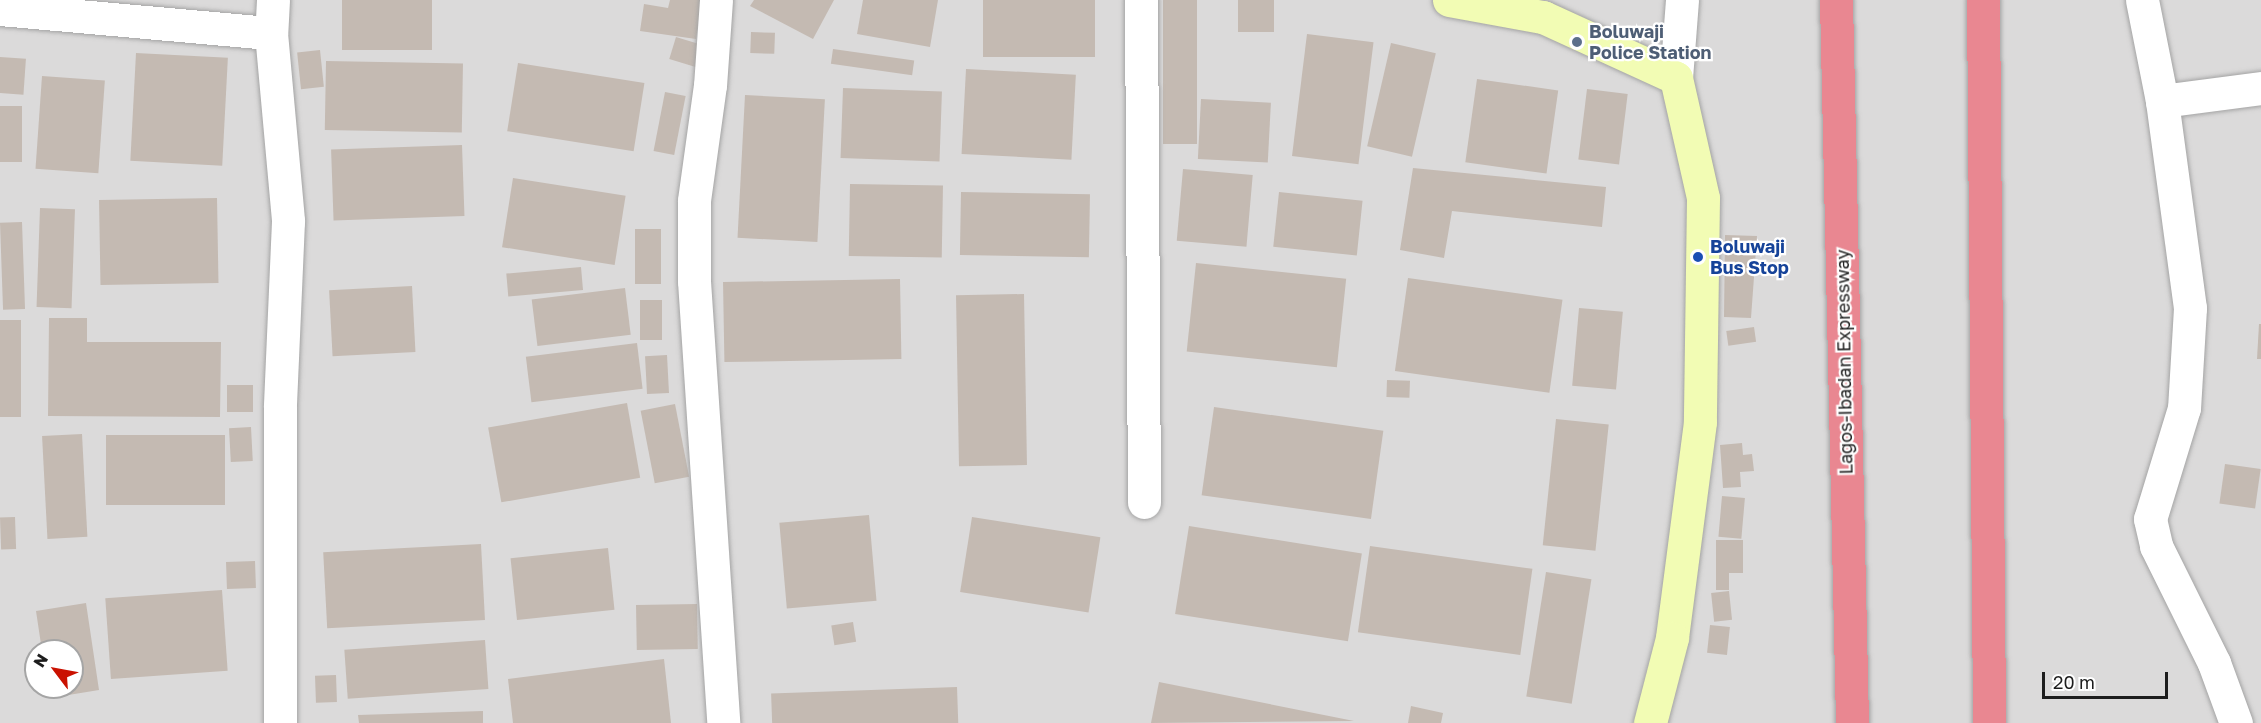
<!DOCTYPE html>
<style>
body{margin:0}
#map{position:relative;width:2261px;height:723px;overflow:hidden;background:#efece2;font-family:"Golos Text",sans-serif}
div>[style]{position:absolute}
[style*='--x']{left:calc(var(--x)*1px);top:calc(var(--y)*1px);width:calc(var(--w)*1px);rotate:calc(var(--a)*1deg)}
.residential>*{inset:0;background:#dbdada}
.building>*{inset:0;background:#c4bab2;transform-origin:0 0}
.roads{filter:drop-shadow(0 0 2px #a4a4a4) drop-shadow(0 0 2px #a4a4a4)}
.street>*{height:33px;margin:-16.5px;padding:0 16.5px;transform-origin:16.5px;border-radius:16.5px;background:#fff}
.secondary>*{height:33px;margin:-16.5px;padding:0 16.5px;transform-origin:16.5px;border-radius:16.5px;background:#f2fcb4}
.highway>*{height:33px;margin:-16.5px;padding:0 16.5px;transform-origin:16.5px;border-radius:16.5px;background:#e98791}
.dots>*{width:16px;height:16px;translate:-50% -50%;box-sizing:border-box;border:3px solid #fff;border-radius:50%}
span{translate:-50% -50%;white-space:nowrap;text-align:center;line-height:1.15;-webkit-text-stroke:4.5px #fff;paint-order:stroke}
.service-label{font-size:18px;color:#4e5e75;font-weight:700}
.left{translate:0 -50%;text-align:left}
.transit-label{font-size:18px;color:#164399;font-weight:700}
.street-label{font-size:18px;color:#1d1d1d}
.north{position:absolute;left:24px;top:639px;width:60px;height:60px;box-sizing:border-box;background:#fff;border:2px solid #a5a5a5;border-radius:50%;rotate:302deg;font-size:16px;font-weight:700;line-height:24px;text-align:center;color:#1d1d1d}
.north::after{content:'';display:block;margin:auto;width:21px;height:27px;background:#ca1100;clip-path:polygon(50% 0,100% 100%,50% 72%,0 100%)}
.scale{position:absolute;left:2042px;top:672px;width:126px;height:27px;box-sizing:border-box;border:3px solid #1d1d1d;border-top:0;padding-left:8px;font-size:18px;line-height:21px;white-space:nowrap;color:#1d1d1d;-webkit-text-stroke:4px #fff;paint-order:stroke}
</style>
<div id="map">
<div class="residential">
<i style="clip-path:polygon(evenodd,0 0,2261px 0,2261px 723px,0 723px,0 0,36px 651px,72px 651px,72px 687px,36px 687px,36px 651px)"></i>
</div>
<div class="building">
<i style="left:342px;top:0;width:90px;height:50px"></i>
<i style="clip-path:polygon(670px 0,702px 0,696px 39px,640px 31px,644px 4px,668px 8px)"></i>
<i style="clip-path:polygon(754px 0,834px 0,813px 39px,750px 6px)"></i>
<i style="clip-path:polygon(863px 0,938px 0,930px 47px,857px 34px)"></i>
<i style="left:983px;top:0;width:112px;height:57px"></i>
<i style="left:1163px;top:0;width:34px;height:144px"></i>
<i style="left:1238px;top:0;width:36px;height:32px"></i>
<i style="left:751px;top:32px;width:24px;height:21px;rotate:2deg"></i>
<i style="left:1307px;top:34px;width:67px;height:123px;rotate:7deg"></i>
<i style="left:676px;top:37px;width:30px;height:23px;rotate:17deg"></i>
<i style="left:1391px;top:43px;width:46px;height:106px;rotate:13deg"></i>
<i style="left:833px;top:49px;width:82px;height:15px;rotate:8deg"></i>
<i style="left:320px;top:50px;width:37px;height:23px;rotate:84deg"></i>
<i style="left:136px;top:53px;width:92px;height:108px;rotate:3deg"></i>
<i style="left:0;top:57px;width:26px;height:36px;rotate:4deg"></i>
<i style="left:326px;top:61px;width:137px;height:69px;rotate:1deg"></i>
<i style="left:518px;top:63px;width:128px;height:69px;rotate:9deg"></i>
<i style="left:966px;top:69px;width:110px;height:85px;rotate:3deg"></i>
<i style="left:42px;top:76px;width:63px;height:93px;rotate:4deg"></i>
<i style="left:1477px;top:79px;width:82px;height:84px;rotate:8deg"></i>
<i style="left:843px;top:88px;width:99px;height:70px;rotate:2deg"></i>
<i style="left:1587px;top:89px;width:41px;height:71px;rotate:7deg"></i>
<i style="left:665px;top:92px;width:21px;height:60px;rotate:11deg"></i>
<i style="left:745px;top:95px;width:80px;height:143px;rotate:3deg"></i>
<i style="left:1201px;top:99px;width:70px;height:60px;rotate:3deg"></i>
<i style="left:0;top:106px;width:22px;height:56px"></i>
<i style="left:462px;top:145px;width:71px;height:131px;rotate:88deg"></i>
<i style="clip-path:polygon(1413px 168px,1606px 187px,1602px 227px,1452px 211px,1444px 258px,1400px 250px)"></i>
<i style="left:1183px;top:169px;width:70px;height:72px;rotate:5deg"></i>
<i style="left:513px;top:178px;width:114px;height:70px;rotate:9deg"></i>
<i style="left:850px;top:184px;width:93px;height:72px;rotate:1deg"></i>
<i style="left:961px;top:192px;width:129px;height:63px;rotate:1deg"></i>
<i style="left:1279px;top:192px;width:84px;height:55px;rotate:6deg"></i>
<i style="left:217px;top:198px;width:85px;height:118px;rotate:89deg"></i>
<i style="left:40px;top:208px;width:35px;height:99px;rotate:2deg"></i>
<i style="left:22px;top:222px;width:87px;height:22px;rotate:88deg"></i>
<i style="left:635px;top:229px;width:26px;height:55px"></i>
<i style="clip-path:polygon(1725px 235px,1757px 236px,1751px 318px,1724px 317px)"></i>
<i style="left:1196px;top:263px;width:151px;height:89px;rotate:6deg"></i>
<i style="left:581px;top:267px;width:23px;height:75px;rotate:85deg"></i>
<i style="left:1408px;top:278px;width:156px;height:94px;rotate:8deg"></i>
<i style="left:900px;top:279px;width:80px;height:177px;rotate:89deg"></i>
<i style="left:412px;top:286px;width:66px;height:83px;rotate:87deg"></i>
<i style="left:625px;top:288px;width:47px;height:94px;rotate:83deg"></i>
<i style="left:1024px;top:294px;width:171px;height:68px;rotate:89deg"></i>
<i style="left:640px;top:300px;width:22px;height:40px"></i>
<i style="left:1579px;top:308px;width:44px;height:78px;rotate:5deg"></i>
<i style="clip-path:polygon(49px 318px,87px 318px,87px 342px,221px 342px,220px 417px,48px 416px)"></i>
<i style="left:0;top:320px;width:21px;height:97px"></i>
<i style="clip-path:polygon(2259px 324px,2261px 324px,2261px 359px,2257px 359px)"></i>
<i style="left:1754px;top:327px;width:15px;height:28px;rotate:82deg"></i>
<i style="left:637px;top:343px;width:46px;height:112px;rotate:83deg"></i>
<i style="left:667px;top:355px;width:38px;height:22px;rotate:87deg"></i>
<i style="left:1387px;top:380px;width:23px;height:17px;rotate:2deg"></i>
<i style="left:253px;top:385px;width:27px;height:26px;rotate:90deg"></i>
<i style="left:627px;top:403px;width:76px;height:141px;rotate:80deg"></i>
<i style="left:675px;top:404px;width:74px;height:35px;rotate:79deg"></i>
<i style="left:1214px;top:407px;width:171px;height:89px;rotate:8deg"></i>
<i style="left:1556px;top:419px;width:53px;height:127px;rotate:6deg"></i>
<i style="left:251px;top:427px;width:34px;height:22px;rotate:87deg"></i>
<i style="left:82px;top:434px;width:103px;height:40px;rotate:87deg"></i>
<i style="left:225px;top:435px;width:70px;height:119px;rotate:90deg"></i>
<i style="clip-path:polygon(1742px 443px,1743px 455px,1752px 454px,1754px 471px,1740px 472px,1741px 487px,1723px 488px,1720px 445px)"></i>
<i style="left:2225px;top:464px;width:36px;height:40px;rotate:8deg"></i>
<i style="left:1722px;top:496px;width:23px;height:41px;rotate:5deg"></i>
<i style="left:869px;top:515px;width:86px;height:90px;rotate:85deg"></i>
<i style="left:15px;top:517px;width:32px;height:15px;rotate:88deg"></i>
<i style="left:972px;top:517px;width:130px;height:76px;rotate:9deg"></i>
<i style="left:1189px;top:526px;width:175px;height:89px;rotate:9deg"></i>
<i style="clip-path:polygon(1716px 540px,1743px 540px,1743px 573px,1729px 573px,1729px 590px,1716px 590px)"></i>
<i style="left:481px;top:544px;width:76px;height:158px;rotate:87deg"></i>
<i style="left:1370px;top:546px;width:164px;height:87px;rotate:8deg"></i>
<i style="left:608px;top:548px;width:62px;height:98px;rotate:84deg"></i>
<i style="left:255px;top:561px;width:27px;height:29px;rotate:88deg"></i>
<i style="left:1546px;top:572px;width:46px;height:126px;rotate:9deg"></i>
<i style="left:222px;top:590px;width:81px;height:117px;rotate:86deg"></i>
<i style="left:1729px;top:591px;width:29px;height:18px;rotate:84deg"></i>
<i style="clip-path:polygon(86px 603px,99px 690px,50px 698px,48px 687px,72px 687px,72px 651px,42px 651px,36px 611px)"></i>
<i style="left:697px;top:604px;width:45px;height:61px;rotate:89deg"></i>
<i style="left:853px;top:622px;width:20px;height:22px;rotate:81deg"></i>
<i style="left:1710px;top:625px;width:20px;height:28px;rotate:6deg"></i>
<i style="left:485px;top:640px;width:49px;height:141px;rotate:86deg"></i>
<i style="clip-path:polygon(664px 659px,671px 723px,513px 723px,508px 679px)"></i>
<i style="left:336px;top:675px;width:27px;height:21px;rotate:88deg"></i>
<i style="clip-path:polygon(1159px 682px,1354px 721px,1151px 723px)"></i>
<i style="left:957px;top:687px;width:36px;height:186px;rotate:88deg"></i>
<i style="clip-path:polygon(1411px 706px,1443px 713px,1441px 723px,1408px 723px)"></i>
<i style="clip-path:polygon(483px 711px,483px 723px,359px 723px,358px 715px)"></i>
</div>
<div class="roads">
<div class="street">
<i style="--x:273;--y:0;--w:33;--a:93"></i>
<i style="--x:271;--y:33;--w:189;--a:84.8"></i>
<i style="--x:288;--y:221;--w:186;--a:92.5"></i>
<i style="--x:280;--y:407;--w:316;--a:90"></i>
<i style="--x:716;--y:0;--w:85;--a:94"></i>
<i style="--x:710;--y:85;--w:117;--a:97.9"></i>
<i style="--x:694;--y:201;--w:80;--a:90"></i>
<i style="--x:694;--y:281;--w:443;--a:86.2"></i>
<i style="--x:1141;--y:0;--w:502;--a:89.66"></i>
<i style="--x:2142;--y:0;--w:103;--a:78.8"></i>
<i style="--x:2162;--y:101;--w:209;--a:82.3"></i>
<i style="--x:2190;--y:308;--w:100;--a:93.4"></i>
<i style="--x:2184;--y:408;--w:116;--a:107"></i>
<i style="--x:2150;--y:519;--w:28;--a:77"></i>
<i style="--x:2156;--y:546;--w:131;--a:63.6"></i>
<i style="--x:2214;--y:663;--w:64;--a:69.9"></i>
<i style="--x:0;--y:9;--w:272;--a:5.1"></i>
<i style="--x:1676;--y:78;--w:78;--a:-85.6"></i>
<i style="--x:2162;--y:101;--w:100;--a:-7.5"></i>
</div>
<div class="secondary">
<i style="--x:1449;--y:0;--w:96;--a:10.3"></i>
<i style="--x:1543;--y:17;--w:146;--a:24.6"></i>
<i style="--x:1676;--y:78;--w:123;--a:77.3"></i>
<i style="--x:1703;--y:198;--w:224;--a:90.8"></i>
<i style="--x:1700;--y:422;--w:218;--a:97.4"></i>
<i style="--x:1672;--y:638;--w:88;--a:104.5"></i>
</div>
<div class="highway">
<i style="--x:1836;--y:0;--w:723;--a:88.73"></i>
<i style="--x:1983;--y:0;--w:723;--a:89.52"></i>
</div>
</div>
<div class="dots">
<i style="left:1577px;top:42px;background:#5c6f8a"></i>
<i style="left:1698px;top:257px;background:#1a4fb4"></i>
</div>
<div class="service-label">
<span class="left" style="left:1589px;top:42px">Boluwaji<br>Police Station</span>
</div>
<div class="transit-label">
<span class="left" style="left:1710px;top:257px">Boluwaji<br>Bus Stop</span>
</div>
<div class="street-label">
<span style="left:1844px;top:362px;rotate:-91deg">Lagos-Ibadan Expressway</span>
</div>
<div class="north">N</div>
<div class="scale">20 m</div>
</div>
